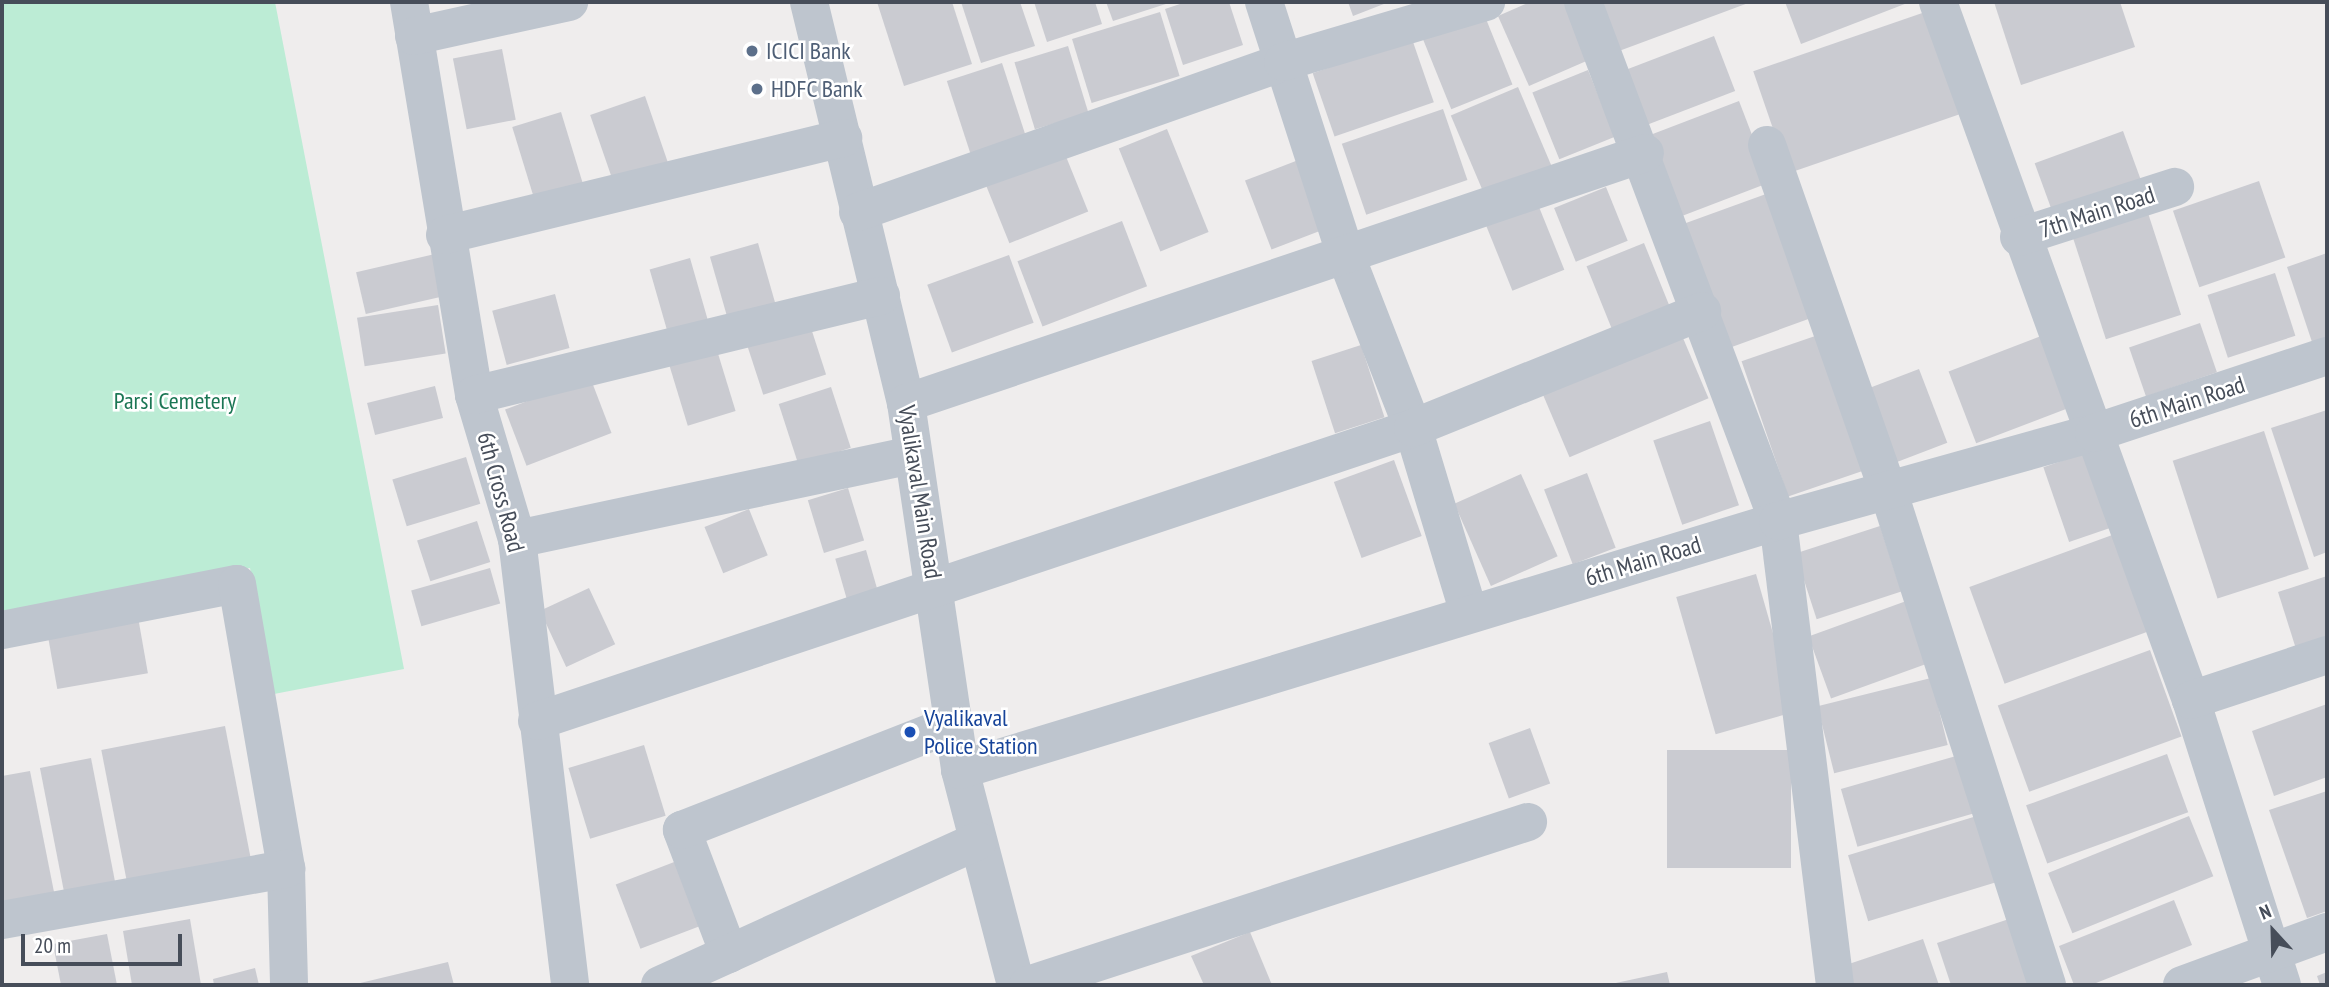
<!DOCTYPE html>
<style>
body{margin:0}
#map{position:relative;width:2329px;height:987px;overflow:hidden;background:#efeded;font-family:"PT Sans Narrow",sans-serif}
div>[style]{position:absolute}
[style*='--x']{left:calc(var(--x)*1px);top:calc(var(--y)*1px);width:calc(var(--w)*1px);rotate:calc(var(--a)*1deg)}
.green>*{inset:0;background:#bcecd5}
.building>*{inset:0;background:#cacbd1;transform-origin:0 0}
.minor>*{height:38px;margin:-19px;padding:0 19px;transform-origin:19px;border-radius:19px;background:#bec5ce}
.dots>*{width:19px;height:19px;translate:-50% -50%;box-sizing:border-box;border:4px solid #fff;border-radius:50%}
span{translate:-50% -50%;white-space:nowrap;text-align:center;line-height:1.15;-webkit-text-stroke:5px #fff;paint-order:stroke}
.service-label{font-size:24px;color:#4e5e75}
.left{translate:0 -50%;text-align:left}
.street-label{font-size:24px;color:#464d59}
.park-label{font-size:24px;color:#1b7654}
.transit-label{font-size:24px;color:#164399}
.frame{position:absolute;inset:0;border:4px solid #464d59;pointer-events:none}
.north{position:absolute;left:2238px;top:896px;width:70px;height:70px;-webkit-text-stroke:5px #fff;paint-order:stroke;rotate:338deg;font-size:19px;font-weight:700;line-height:28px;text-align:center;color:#464d59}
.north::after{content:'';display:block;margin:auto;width:24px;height:32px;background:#464d59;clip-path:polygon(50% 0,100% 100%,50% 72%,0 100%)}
.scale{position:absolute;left:21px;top:934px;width:161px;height:32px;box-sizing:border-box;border:4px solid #464d59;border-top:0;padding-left:9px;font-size:21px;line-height:24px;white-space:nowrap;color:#464d59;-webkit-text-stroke:5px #fff;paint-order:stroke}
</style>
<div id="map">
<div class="green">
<i style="clip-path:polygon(2px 2px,275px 2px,404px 669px,274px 694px,250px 568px,2px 614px)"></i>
</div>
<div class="building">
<i style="clip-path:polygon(877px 2px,952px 2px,972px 64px,904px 86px)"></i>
<i style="clip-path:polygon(961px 2px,1020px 2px,1035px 46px,981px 63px)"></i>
<i style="clip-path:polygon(1034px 2px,1095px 2px,1102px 24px,1047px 42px)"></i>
<i style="clip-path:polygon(1106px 2px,1172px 2px,1113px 21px)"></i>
<i style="clip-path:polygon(1186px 2px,1229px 2px,1243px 45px,1183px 65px,1165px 9px)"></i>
<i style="clip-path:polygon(1348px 2px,1389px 2px,1353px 16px)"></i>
<i style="clip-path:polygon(1530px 2px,1566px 2px,1591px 59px,1529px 86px,1498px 16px)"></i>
<i style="clip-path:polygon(1602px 2px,1751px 2px,1619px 51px)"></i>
<i style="clip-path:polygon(1785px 2px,1910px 2px,1801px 44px)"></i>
<i style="clip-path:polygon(1994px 2px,2120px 2px,2135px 47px,2021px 85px)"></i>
<i style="left:1931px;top:10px;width:108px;height:188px;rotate:71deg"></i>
<i style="left:1160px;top:12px;width:67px;height:92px;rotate:73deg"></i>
<i style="left:1484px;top:14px;width:76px;height:66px;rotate:68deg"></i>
<i style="left:1714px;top:36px;width:59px;height:97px;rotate:69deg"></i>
<i style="left:1412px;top:39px;width:67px;height:105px;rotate:71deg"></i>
<i style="left:1068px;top:46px;width:70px;height:56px;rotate:73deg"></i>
<i style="left:502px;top:49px;width:72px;height:50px;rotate:79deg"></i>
<i style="left:1002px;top:63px;width:76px;height:58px;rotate:72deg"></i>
<i style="left:1588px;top:70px;width:72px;height:60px;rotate:68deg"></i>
<i style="left:1518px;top:87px;width:94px;height:73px;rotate:67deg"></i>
<i style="left:645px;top:96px;width:70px;height:58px;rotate:71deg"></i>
<i style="left:1739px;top:101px;width:87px;height:98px;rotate:69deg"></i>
<i style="left:1443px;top:109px;width:75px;height:107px;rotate:71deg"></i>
<i style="left:561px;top:112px;width:77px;height:51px;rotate:73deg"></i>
<i style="left:1167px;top:129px;width:111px;height:52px;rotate:68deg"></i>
<i style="left:2123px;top:131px;width:52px;height:94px;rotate:70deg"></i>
<i style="left:1065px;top:154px;width:62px;height:85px;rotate:68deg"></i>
<i style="left:1301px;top:159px;width:74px;height:60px;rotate:69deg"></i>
<i style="left:2259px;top:181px;width:81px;height:91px;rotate:71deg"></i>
<i style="left:1606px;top:187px;width:58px;height:56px;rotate:68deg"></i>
<i style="left:1766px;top:194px;width:132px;height:91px;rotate:70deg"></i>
<i style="left:1537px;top:202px;width:73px;height:56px;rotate:68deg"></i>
<i style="left:2148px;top:213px;width:107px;height:79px;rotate:72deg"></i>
<i style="left:1122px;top:221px;width:70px;height:112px;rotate:69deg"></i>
<i style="left:758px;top:243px;width:65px;height:50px;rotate:74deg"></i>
<i style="left:1644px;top:243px;width:68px;height:62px;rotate:68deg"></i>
<i style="clip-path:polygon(2327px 253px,2327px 340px,2313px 345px,2287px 267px)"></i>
<i style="left:435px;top:254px;width:43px;height:81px;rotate:77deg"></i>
<i style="left:1009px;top:255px;width:72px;height:87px;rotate:70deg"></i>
<i style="left:690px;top:258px;width:70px;height:42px;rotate:74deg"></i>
<i style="left:2275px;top:273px;width:66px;height:71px;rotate:72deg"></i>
<i style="left:555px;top:294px;width:56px;height:65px;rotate:75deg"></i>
<i style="left:438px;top:305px;width:49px;height:82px;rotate:81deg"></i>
<i style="left:2200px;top:323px;width:52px;height:75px;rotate:71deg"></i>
<i style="left:810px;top:325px;width:52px;height:66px;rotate:72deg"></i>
<i style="left:1680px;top:331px;width:73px;height:151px;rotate:67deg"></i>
<i style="left:1821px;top:334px;width:143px;height:84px;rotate:71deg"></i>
<i style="left:2041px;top:336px;width:77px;height:99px;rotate:69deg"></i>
<i style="left:1361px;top:345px;width:76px;height:52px;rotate:72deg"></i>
<i style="left:716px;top:347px;width:67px;height:50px;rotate:73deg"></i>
<i style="left:1919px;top:369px;width:79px;height:56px;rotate:69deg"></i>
<i style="left:590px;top:377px;width:60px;height:91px;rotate:69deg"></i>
<i style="left:435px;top:386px;width:33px;height:70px;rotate:76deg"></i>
<i style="left:831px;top:387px;width:64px;height:55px;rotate:72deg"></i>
<i style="clip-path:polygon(2327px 410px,2327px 552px,2314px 557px,2271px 428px)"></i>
<i style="left:1710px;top:421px;width:89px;height:60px;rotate:71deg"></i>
<i style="left:2264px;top:431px;width:145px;height:96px;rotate:72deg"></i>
<i style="left:2085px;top:453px;width:79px;height:44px;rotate:71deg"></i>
<i style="left:466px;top:457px;width:49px;height:77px;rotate:73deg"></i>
<i style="left:1394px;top:460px;width:81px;height:64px;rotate:70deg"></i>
<i style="left:1587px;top:473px;width:80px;height:46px;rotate:69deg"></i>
<i style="left:1521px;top:474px;width:90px;height:73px;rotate:66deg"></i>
<i style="left:848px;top:488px;width:55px;height:42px;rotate:73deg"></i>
<i style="left:749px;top:509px;width:50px;height:48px;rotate:68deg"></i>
<i style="left:477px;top:521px;width:43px;height:63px;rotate:72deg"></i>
<i style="left:1880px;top:526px;width:69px;height:89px;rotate:72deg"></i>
<i style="left:2115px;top:534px;width:103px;height:155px;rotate:70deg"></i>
<i style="left:866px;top:550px;width:51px;height:32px;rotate:74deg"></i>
<i style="left:490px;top:568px;width:37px;height:82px;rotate:74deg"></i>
<i style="left:1756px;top:574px;width:143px;height:83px;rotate:74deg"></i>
<i style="clip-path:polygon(2327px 576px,2327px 642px,2297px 652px,2278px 592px)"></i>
<i style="left:589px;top:588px;width:62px;height:54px;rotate:65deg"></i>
<i style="left:1909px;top:600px;width:66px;height:107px;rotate:70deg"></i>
<i style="left:138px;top:617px;width:57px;height:92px;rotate:80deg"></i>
<i style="left:2150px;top:650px;width:92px;height:162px;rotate:70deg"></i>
<i style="left:1931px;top:678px;width:69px;height:117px;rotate:76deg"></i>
<i style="clip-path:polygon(2327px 704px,2327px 777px,2274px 796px,2252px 731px)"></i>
<i style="left:225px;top:726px;width:142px;height:126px;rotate:79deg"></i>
<i style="left:1530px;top:728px;width:59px;height:44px;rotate:70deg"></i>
<i style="left:644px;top:745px;width:74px;height:79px;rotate:73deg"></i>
<i style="left:1667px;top:750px;width:124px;height:118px"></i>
<i style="left:1963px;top:754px;width:60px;height:127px;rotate:74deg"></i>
<i style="left:2167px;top:754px;width:62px;height:150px;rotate:70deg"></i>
<i style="left:91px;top:758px;width:133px;height:52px;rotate:79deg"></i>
<i style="clip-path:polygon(30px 771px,54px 892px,2px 903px,2px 776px)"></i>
<i style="clip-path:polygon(2327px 791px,2327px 911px,2307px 918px,2269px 810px)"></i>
<i style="left:1980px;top:815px;width:69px;height:138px;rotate:73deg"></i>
<i style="left:2189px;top:816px;width:65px;height:152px;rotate:68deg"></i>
<i style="left:682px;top:859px;width:69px;height:71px;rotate:69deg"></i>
<i style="clip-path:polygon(2174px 900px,2192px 945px,2091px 985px,2074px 985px,2059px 946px)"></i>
<i style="clip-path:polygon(2015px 917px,2038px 985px,1951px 985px,1937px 943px)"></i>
<i style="clip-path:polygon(190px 919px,201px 985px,132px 985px,123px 931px)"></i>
<i style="clip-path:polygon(1250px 932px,1272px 985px,1204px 985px,1191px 956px)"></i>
<i style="clip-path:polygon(107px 934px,117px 985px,61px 985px,53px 944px)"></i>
<i style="clip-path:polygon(1923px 939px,1939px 985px,1847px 985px,1840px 967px)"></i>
<i style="clip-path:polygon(448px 962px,454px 985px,356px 985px,356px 984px)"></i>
<i style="clip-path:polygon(255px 968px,259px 985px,214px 985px,213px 979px)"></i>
<i style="clip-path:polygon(1667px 972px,1670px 985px,1611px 985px,1611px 984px)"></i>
<i style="clip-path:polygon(2327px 972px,2327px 985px,2320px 985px,2317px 976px)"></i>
</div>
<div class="minor">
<i style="--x:409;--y:2;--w:398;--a:80.6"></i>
<i style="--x:474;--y:395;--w:150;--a:73.4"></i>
<i style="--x:517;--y:539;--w:449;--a:83.2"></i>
<i style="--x:809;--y:2;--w:413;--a:76.4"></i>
<i style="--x:906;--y:403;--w:371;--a:81.6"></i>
<i style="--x:960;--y:770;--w:222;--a:75.4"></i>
<i style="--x:1264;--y:2;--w:270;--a:72.1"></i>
<i style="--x:1347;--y:259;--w:181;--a:68.7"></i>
<i style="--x:1413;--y:428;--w:194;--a:73.2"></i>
<i style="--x:1583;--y:2;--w:554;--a:69.41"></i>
<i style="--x:1778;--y:521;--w:467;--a:83"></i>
<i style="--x:1938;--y:2;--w:742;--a:70.08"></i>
<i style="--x:2191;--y:700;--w:299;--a:72.3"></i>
<i style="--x:414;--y:36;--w:159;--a:-12.4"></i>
<i style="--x:1767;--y:145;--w:366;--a:70.7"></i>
<i style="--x:1888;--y:490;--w:520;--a:72.19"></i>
<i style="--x:858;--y:212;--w:451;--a:-19.4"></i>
<i style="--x:1283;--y:62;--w:212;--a:-16.5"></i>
<i style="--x:445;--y:235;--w:410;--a:-13.7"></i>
<i style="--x:2019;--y:237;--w:164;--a:-17.8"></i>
<i style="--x:474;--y:395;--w:419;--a:-13.7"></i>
<i style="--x:906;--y:403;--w:780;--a:-18.69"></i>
<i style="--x:517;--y:539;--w:403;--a:-12"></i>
<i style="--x:2;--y:630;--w:239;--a:-11.1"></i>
<i style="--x:237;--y:584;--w:289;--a:80.2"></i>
<i style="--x:286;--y:869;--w:116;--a:88.5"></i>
<i style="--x:2191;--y:700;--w:143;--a:-18.3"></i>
<i style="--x:537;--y:721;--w:924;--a:-18.49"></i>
<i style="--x:1413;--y:428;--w:312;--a:-22"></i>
<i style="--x:960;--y:770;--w:855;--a:-16.93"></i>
<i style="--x:1778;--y:521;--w:328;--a:-15.6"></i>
<i style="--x:2094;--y:433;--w:245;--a:-18.3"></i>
<i style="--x:2;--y:920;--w:289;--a:-10.2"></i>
<i style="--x:729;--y:954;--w:133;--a:-110.8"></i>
<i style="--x:682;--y:830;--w:291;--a:-21.4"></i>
<i style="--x:660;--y:985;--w:349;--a:-24.4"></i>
<i style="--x:1028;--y:985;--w:526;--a:-18.06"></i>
<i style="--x:2182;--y:985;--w:154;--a:-20.1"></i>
</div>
<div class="dots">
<i style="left:752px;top:51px;background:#5c6f8a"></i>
<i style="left:757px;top:89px;background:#5c6f8a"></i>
<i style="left:910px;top:732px;background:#1a4fb4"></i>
</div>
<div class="service-label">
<span class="left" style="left:766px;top:51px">ICICI Bank</span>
<span class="left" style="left:771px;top:89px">HDFC Bank</span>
</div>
<div class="street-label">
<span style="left:2097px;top:212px;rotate:-18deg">7th Main Road</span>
<span style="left:2187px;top:402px;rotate:-18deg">6th Main Road</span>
<span style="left:501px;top:492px;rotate:75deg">6th Cross Road</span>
<span style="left:920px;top:492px;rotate:81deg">Vyalikaval Main Road</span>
<span style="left:1643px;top:561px;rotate:-17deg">6th Main Road</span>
</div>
<div class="park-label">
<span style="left:175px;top:401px">Parsi Cemetery</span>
</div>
<div class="transit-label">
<span class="left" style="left:924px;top:732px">Vyalikaval<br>Police Station</span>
</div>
<div class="frame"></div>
<div class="north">N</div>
<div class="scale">20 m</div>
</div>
